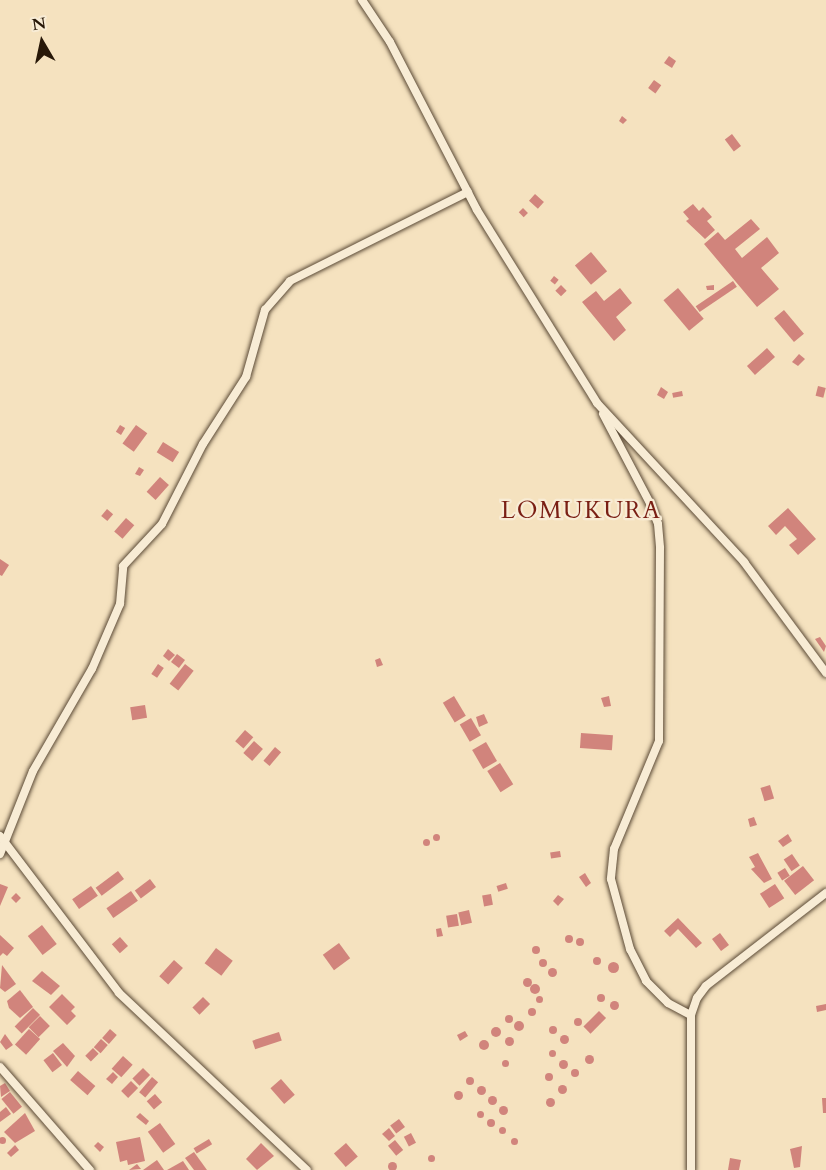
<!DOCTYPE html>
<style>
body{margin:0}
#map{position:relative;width:826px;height:1170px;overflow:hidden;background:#f5e2bf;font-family:Cardo,serif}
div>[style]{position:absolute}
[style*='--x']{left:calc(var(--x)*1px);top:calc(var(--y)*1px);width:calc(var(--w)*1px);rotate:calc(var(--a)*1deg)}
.building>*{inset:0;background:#d1847c;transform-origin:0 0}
.round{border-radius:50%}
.roads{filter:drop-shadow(0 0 2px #5b4a36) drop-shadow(0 0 2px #5b4a36)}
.minor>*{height:8px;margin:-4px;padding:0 4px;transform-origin:4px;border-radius:4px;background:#f8ecd5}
span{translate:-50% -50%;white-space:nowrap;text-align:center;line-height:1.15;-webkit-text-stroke:4.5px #f8ecd5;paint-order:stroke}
.quarter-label{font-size:24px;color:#7a1f14;letter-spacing:1.5px}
.north{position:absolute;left:12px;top:12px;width:60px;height:60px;-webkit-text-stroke:4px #f8ecd5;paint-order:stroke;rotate:351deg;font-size:16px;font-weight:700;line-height:24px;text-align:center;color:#281808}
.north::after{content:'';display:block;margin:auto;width:21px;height:27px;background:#281808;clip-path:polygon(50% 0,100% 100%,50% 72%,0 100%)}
</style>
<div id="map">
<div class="building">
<i style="clip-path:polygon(669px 56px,676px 61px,672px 68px,664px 63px)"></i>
<i style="left:654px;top:80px;width:9px;height:10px;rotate:36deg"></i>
<i style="clip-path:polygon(622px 116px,627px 120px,623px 124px,619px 121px)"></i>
<i style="left:732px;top:134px;width:15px;height:9px;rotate:53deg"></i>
<i style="left:535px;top:194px;width:12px;height:9px;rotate:42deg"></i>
<i style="clip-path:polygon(693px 204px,699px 211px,703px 207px,712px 217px,707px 221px,715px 230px,705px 239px,686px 221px,689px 219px,683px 212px)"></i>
<i style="left:523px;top:208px;width:7px;height:6px;rotate:45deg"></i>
<i style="clip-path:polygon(751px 219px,760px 229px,735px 249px,742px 258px,767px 237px,779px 253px,761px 268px,779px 289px,757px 307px,704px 244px,718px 232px,725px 240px)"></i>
<i style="left:591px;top:252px;width:25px;height:21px;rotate:50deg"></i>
<i style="left:554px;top:276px;width:6px;height:6px;rotate:39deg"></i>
<i style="left:733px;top:281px;width:7px;height:45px;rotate:56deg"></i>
<i style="left:561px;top:285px;width:8px;height:8px;rotate:45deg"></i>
<i style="clip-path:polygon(714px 285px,714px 290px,707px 290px,706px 286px)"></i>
<i style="clip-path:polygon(620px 288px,632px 303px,616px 317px,626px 330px,614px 341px,582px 302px,596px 291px,604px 301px)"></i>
<i style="left:678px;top:288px;width:40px;height:19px;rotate:50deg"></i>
<i style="left:784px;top:310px;width:31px;height:13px;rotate:50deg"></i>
<i style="left:767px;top:348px;width:12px;height:27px;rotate:48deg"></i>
<i style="clip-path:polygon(799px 354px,805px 359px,798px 366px,792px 362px)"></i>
<i style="left:818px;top:386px;width:8px;height:10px;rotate:14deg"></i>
<i style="clip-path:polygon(661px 387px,668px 392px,664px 399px,657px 395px)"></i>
<i style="left:682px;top:391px;width:5px;height:10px;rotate:79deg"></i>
<i style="left:120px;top:425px;width:6px;height:8px;rotate:31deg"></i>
<i style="left:136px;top:425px;width:14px;height:23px;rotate:36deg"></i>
<i style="left:163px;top:442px;width:19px;height:12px;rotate:32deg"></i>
<i style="clip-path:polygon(139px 467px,144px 470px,140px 476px,135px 474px)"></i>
<i style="left:160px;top:477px;width:12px;height:20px;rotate:42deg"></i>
<i style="clip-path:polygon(788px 508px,816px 539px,798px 555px,789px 545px,797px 539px,785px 526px,776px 535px,768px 526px)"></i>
<i style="left:107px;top:509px;width:8px;height:9px;rotate:40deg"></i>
<i style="left:126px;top:518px;width:11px;height:18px;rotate:41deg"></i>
<i style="clip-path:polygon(0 559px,9px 565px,2px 576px,0 575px)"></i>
<i style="clip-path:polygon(820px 637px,826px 646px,824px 652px,815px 639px)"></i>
<i style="clip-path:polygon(168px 649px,175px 655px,169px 661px,163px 656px)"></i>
<i style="left:177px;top:654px;width:10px;height:10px;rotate:37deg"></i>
<i style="clip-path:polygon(380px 658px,383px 665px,377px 667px,375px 660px)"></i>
<i style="left:158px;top:664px;width:7px;height:12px;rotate:34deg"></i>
<i style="left:185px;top:664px;width:11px;height:25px;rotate:38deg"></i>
<i style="left:454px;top:696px;width:23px;height:13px;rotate:59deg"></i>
<i style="clip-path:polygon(609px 696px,611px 706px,604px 707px,601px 698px)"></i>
<i style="left:145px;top:705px;width:13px;height:15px;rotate:81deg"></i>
<i style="clip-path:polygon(484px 714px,488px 723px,479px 727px,476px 717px)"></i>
<i style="left:471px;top:718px;width:20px;height:13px;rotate:60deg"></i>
<i style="left:245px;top:730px;width:11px;height:15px;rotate:41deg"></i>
<i style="left:581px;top:733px;width:32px;height:15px;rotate:4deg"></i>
<i style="left:254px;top:741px;width:12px;height:16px;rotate:42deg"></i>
<i style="left:486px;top:742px;width:22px;height:16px;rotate:60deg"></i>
<i style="left:275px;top:747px;width:8px;height:18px;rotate:40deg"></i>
<i style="left:500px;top:763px;width:25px;height:15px;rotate:58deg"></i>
<i style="left:770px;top:785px;width:14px;height:10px;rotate:73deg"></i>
<i style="clip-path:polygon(754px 817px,757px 825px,750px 827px,748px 819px)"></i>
<i class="round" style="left:432.5px;top:833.5px;width:7px;height:7px"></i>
<i style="clip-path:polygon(788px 834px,792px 841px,783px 847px,778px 841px)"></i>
<i class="round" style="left:422.5px;top:838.5px;width:7px;height:7px"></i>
<i style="left:560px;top:851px;width:6px;height:10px;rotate:81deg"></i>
<i style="clip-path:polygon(758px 853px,772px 879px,764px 883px,751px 869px,755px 867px,749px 857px)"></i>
<i style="left:792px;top:854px;width:14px;height:10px;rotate:56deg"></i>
<i style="left:803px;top:866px;width:18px;height:24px;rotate:52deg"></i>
<i style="left:785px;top:868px;width:9px;height:9px;rotate:58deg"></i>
<i style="left:118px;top:871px;width:10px;height:28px;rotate:53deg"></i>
<i style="clip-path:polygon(585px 873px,591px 883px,586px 887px,579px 877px)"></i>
<i style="left:150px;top:879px;width:10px;height:19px;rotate:53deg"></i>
<i style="left:506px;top:883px;width:6px;height:10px;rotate:72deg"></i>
<i style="clip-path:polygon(0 884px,8px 887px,0 906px)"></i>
<i style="left:775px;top:884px;width:17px;height:18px;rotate:57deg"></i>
<i style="left:91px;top:886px;width:12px;height:23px;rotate:55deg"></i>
<i style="left:131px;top:891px;width:12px;height:30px;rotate:55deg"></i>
<i style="left:16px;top:893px;width:7px;height:7px;rotate:45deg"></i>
<i style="left:491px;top:894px;width:11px;height:9px;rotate:80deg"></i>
<i style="clip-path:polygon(558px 895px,564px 899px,558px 906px,553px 901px)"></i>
<i style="left:469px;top:910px;width:13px;height:11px;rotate:77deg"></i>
<i style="left:457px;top:914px;width:12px;height:11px;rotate:81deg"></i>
<i style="clip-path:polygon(678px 918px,702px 943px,696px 948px,678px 929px,670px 937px,664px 931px)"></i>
<i style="left:42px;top:925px;width:24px;height:18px;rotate:52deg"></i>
<i style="clip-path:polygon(441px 928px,443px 936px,437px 937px,436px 929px)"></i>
<i style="left:720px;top:933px;width:15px;height:10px;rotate:53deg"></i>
<i style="clip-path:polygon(0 935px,14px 948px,7px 956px,3px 953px,0 956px)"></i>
<i class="round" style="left:565px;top:935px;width:8px;height:8px"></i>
<i style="left:120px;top:937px;width:12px;height:11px;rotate:48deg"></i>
<i class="round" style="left:576px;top:938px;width:8px;height:8px"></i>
<i style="left:339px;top:943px;width:19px;height:20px;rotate:54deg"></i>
<i class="round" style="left:532px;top:946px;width:8px;height:8px"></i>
<i style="left:216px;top:948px;width:21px;height:19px;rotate:37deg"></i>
<i class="round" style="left:593px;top:957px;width:8px;height:8px"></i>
<i class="round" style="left:539px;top:959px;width:8px;height:8px"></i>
<i style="left:174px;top:960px;width:12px;height:22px;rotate:42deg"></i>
<i class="round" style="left:607.5px;top:961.5px;width:11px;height:11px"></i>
<i style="clip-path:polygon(2px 965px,16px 984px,5px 992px,0 988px)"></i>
<i class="round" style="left:547.5px;top:967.5px;width:9px;height:9px"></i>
<i style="clip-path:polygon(42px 971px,60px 986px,51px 995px,32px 981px)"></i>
<i class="round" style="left:522.5px;top:977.5px;width:9px;height:9px"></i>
<i class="round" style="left:530px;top:984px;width:10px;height:10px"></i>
<i style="clip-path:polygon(20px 990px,33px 1007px,20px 1018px,9px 1008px,7px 1001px)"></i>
<i style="clip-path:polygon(62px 994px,75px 1007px,71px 1011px,76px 1016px,67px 1025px,49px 1007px)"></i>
<i class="round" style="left:597px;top:994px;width:8px;height:8px"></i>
<i class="round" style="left:535.5px;top:995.5px;width:7px;height:7px"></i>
<i style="left:203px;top:997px;width:10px;height:15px;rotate:45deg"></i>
<i class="round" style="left:609.5px;top:1000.5px;width:9px;height:9px"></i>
<i style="clip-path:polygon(826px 1004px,826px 1010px,817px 1012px,816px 1006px)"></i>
<i style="left:33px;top:1008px;width:10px;height:26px;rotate:45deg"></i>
<i class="round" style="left:528px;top:1008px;width:8px;height:8px"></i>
<i style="left:599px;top:1011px;width:10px;height:22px;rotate:45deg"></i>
<i class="round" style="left:505px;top:1015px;width:8px;height:8px"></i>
<i style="left:40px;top:1016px;width:14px;height:16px;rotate:45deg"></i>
<i class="round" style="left:574px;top:1018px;width:8px;height:8px"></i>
<i class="round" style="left:514px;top:1021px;width:10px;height:10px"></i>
<i class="round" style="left:549px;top:1026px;width:8px;height:8px"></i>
<i class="round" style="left:491px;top:1027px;width:10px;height:10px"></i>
<i style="left:29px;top:1029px;width:15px;height:21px;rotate:42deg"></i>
<i style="left:110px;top:1029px;width:9px;height:12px;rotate:41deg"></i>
<i style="clip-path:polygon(465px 1031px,468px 1036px,460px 1041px,457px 1035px)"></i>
<i style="left:279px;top:1032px;width:9px;height:28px;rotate:72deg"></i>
<i style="clip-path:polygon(5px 1034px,13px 1045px,6px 1050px,0 1042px)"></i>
<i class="round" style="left:559.5px;top:1034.5px;width:9px;height:9px"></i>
<i class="round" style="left:504.5px;top:1036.5px;width:9px;height:9px"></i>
<i style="left:101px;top:1039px;width:9px;height:11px;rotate:41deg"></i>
<i class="round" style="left:479px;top:1040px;width:10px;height:10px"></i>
<i style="clip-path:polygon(63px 1043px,75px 1056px,67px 1067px,53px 1051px)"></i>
<i style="left:93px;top:1048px;width:8px;height:11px;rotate:45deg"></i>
<i class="round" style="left:548.5px;top:1049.5px;width:7px;height:7px"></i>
<i style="left:53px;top:1053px;width:15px;height:12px;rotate:53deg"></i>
<i class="round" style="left:584.5px;top:1054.5px;width:9px;height:9px"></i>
<i style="left:123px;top:1056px;width:13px;height:17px;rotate:42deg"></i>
<i class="round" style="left:558.5px;top:1059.5px;width:9px;height:9px"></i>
<i class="round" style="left:501.5px;top:1059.5px;width:7px;height:7px"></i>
<i style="left:143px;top:1068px;width:10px;height:15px;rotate:45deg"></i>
<i class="round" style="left:571px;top:1069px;width:8px;height:8px"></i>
<i style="left:78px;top:1071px;width:23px;height:12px;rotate:41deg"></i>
<i style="clip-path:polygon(113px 1072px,118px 1077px,112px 1084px,106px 1079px)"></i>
<i class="round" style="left:545px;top:1073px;width:8px;height:8px"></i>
<i class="round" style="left:466px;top:1077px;width:8px;height:8px"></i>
<i style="left:152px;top:1077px;width:8px;height:20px;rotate:40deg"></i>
<i style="left:281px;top:1079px;width:21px;height:14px;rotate:49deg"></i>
<i style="left:131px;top:1081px;width:10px;height:14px;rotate:45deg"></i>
<i style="clip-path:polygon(5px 1083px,10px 1091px,1px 1097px,0 1086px)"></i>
<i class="round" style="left:557.5px;top:1084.5px;width:9px;height:9px"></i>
<i class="round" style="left:476.5px;top:1085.5px;width:9px;height:9px"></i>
<i class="round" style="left:453.5px;top:1090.5px;width:9px;height:9px"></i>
<i style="left:10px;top:1092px;width:19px;height:11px;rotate:51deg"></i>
<i style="left:155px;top:1094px;width:11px;height:11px;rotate:49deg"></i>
<i class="round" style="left:487.5px;top:1095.5px;width:9px;height:9px"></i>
<i class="round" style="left:545.5px;top:1097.5px;width:9px;height:9px"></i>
<i style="clip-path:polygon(822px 1098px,826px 1098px,826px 1113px,823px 1113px)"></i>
<i class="round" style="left:498.5px;top:1105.5px;width:9px;height:9px"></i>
<i style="clip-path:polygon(6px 1107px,11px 1114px,0 1122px,0 1112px)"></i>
<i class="round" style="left:476.5px;top:1110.5px;width:7px;height:7px"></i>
<i style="clip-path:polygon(25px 1113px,35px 1131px,15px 1143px,4px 1132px)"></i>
<i style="clip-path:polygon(140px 1113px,149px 1121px,146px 1125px,136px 1117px)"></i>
<i class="round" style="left:487px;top:1119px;width:8px;height:8px"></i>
<i style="left:399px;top:1119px;width:10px;height:11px;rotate:53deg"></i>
<i style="left:160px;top:1123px;width:26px;height:15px;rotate:54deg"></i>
<i class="round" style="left:498.5px;top:1126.5px;width:7px;height:7px"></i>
<i style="clip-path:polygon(389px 1128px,395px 1136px,389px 1141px,382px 1134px)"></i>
<i style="left:411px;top:1133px;width:11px;height:8px;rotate:63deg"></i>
<i class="round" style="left:-1.5px;top:1136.5px;width:7px;height:7px"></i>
<i style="clip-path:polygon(140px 1137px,145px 1161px,128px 1165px,127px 1160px,120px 1162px,116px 1142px)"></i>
<i class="round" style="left:510.5px;top:1137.5px;width:7px;height:7px"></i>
<i style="left:209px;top:1139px;width:6px;height:18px;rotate:59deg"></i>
<i style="left:395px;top:1140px;width:13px;height:9px;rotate:51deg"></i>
<i style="clip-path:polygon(98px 1142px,104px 1147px,100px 1152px,94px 1146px)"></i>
<i style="clip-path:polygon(261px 1143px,274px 1156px,257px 1170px,246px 1159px)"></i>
<i style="left:346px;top:1143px;width:18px;height:16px;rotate:49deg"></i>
<i style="clip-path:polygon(15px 1145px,19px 1150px,11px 1157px,7px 1153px)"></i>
<i style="clip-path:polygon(802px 1146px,800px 1167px,794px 1168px,790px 1149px)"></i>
<i style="clip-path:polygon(194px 1152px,207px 1170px,194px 1170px,185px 1158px)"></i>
<i class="round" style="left:427.5px;top:1154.5px;width:7px;height:7px"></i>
<i style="clip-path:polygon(730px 1158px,741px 1160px,739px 1170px,728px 1170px)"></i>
<i style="clip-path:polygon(157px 1160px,164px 1170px,143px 1170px)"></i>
<i style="clip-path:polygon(183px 1161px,189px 1170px,167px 1170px)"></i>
<i class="round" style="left:387.5px;top:1161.5px;width:9px;height:9px"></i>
<i style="clip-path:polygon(137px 1164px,141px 1169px,129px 1170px)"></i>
</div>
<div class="roads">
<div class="minor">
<i style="--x:362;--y:0;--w:50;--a:56.3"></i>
<i style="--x:390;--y:42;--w:189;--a:62.6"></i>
<i style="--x:477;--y:210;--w:227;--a:58.1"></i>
<i style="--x:597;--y:403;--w:217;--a:47.2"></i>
<i style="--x:744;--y:562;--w:138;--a:53.5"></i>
<i style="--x:603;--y:414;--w:101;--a:62.2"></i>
<i style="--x:650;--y:503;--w:22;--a:69"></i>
<i style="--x:658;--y:524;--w:24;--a:85"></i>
<i style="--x:660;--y:548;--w:193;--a:90.3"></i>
<i style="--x:659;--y:741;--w:117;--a:112.6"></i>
<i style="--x:614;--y:849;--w:30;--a:96"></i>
<i style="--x:611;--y:879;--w:73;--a:74.8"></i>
<i style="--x:630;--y:949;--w:36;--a:63"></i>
<i style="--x:646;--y:981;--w:31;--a:45"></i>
<i style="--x:668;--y:1003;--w:26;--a:28"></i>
<i style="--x:0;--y:836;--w:197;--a:52.8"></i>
<i style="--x:119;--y:993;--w:258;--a:43.3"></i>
<i style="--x:0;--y:854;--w:89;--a:-68.3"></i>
<i style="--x:33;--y:771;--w:118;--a:-60"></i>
<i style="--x:92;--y:669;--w:71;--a:-66.7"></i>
<i style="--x:120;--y:604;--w:38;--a:-85"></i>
<i style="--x:123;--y:566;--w:57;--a:-47.1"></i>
<i style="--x:162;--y:524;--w:90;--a:-62.9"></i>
<i style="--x:203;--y:444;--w:80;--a:-57.3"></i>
<i style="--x:246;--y:377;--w:70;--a:-74.2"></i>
<i style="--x:265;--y:310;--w:38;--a:-49"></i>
<i style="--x:290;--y:281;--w:199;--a:-26.6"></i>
<i style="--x:0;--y:1067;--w:137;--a:48.9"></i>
<i style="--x:691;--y:1170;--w:155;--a:-90"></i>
<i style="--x:691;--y:1015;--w:18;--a:-71"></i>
<i style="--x:697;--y:998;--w:15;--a:-53"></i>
<i style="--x:706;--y:986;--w:152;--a:-37.8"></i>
</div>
</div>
<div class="quarter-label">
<span style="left:581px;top:511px">LOMUKURA</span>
</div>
<div class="north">N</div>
</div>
